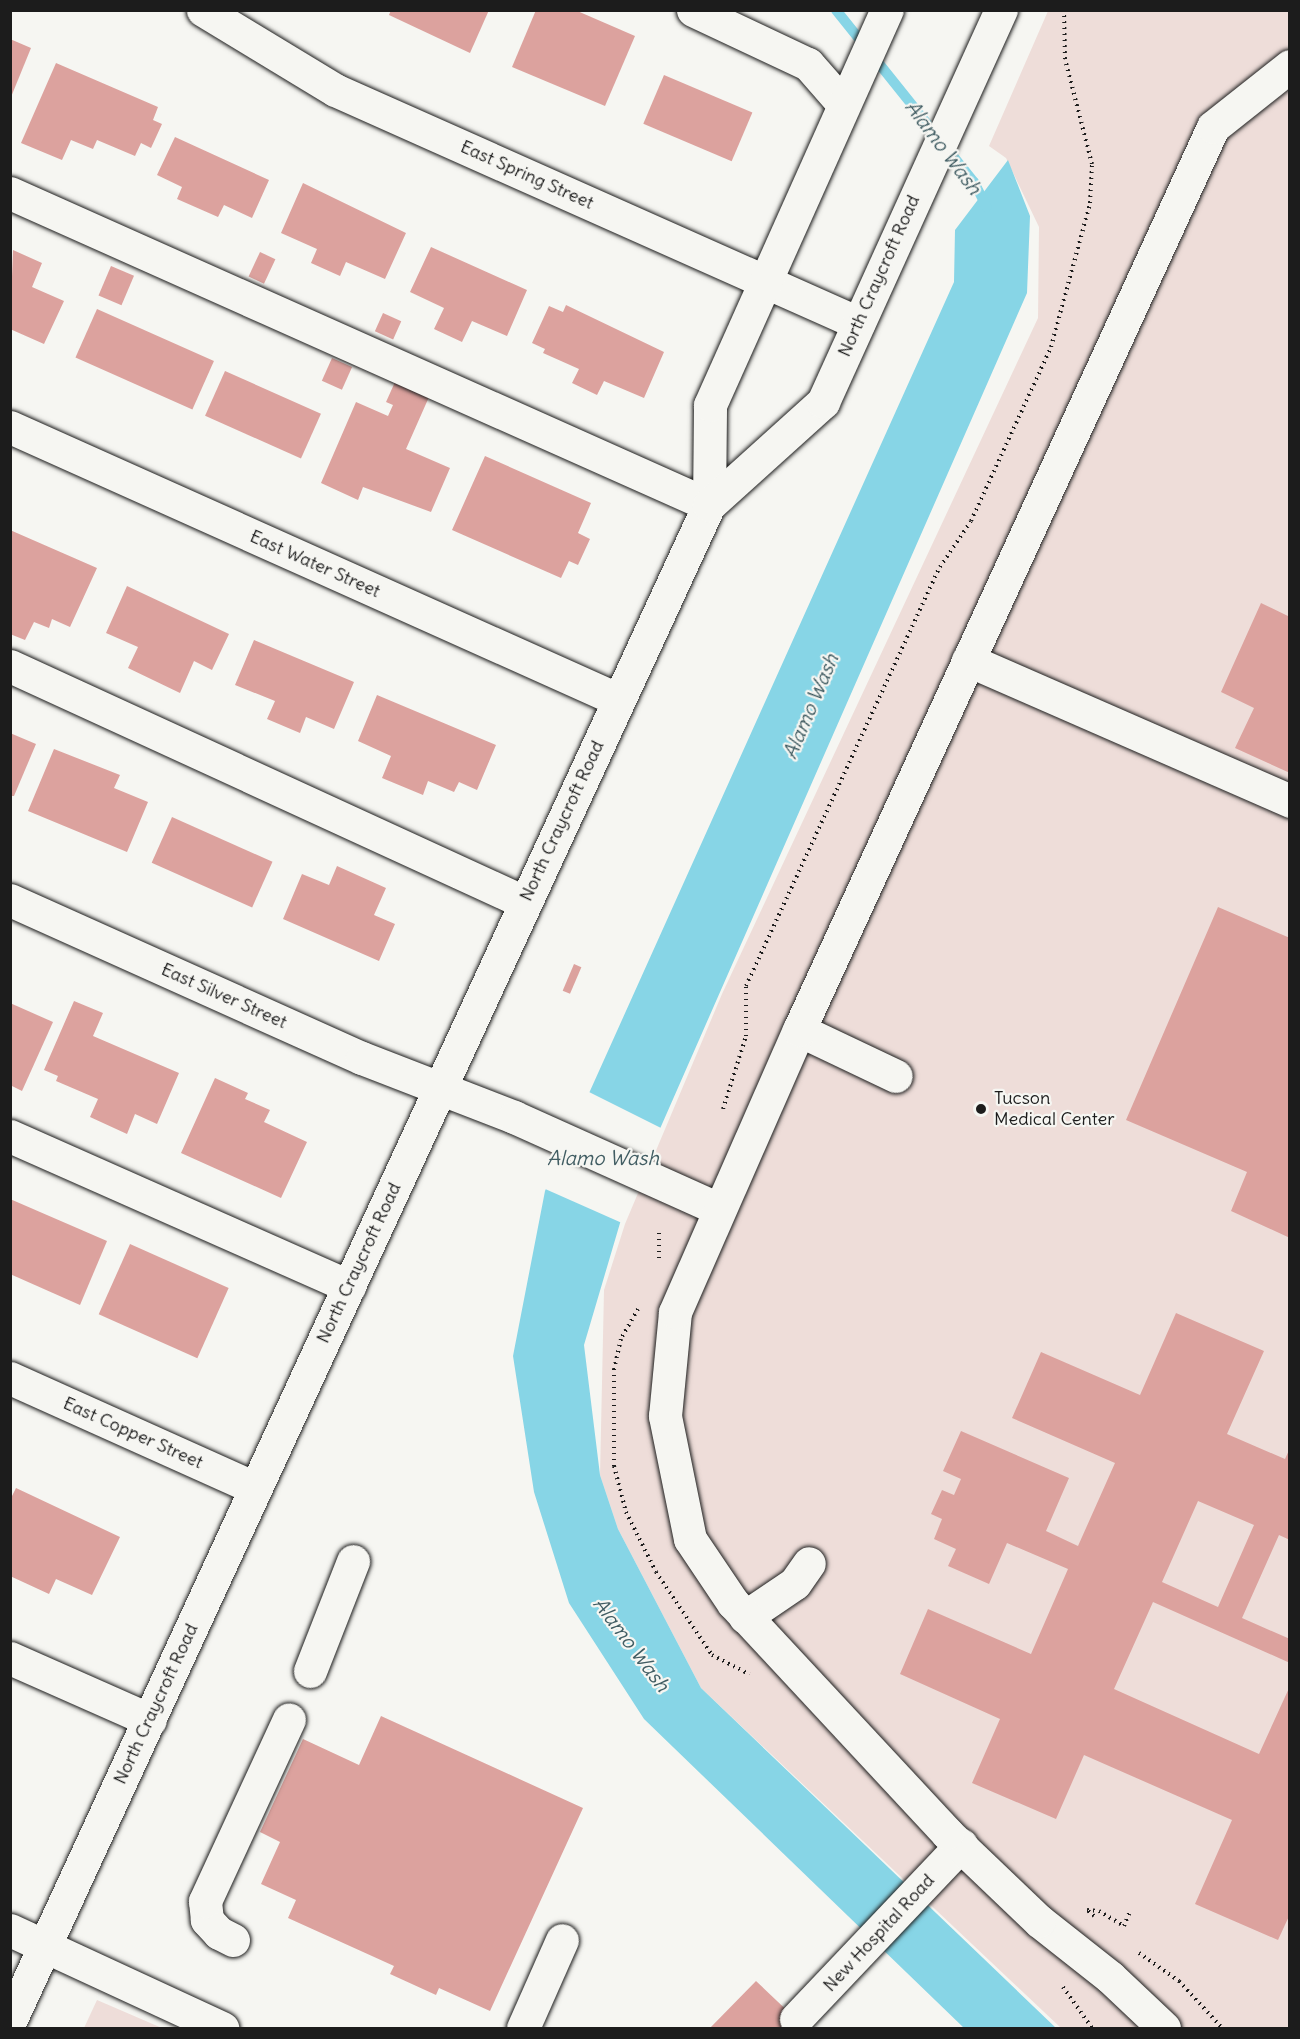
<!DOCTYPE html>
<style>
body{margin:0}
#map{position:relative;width:1300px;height:2039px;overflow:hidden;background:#f6f6f2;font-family:Delius,sans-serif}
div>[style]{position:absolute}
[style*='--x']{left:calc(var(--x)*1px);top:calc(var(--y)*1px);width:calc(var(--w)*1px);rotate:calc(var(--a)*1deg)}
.built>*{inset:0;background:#eeddd9}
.water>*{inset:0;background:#87d5e6}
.pier>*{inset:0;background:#f6f6f2}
.stream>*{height:10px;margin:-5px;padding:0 5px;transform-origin:5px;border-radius:5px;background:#87d5e6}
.building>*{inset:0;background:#dca29e;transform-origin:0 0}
.path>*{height:4px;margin-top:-2px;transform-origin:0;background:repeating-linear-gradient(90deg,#1c1c1c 0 1.5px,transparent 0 6px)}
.roads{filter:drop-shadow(0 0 2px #1c1c1c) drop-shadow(0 0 2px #1c1c1c)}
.minor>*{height:33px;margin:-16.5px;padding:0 16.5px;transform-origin:16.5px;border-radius:16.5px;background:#f6f6f2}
.major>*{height:33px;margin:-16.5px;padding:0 16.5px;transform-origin:16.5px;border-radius:16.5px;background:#f6f6f2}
.dots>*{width:16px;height:16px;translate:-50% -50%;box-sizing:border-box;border:3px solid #f6f6f2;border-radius:50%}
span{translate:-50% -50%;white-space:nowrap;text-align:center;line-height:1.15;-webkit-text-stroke:4.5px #f6f6f2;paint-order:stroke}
.street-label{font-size:18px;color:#1c1c1c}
.poi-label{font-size:18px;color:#1c1c1c}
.left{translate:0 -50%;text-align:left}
.water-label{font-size:20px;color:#415d63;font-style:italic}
.frame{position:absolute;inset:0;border:12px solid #1c1c1c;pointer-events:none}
</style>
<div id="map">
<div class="built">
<i style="clip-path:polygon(1048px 11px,1289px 11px,1289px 2028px,1061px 2028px,701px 1688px,618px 1529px,600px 1475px,604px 1290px,625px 1224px,722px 994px,1038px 318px,1039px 227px,1006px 158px,989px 146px)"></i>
<i style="clip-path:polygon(97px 2000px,162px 2028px,84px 2028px)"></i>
</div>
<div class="water">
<i style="clip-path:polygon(1008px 160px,1030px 216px,1027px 293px,623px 1213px,584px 1345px,600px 1475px,618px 1529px,701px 1688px,1056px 2028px,964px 2028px,644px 1719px,569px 1603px,534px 1492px,513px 1356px,545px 1191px,954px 282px,955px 230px)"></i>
</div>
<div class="pier">
<i style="clip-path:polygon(587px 1091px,663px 1129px,622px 1223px,543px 1188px,553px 1157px)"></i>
</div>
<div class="stream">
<i style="--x:836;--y:10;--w:221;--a:51.3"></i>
<i style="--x:974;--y:182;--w:28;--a:63"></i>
</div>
<div class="building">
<i style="clip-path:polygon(391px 10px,489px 10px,470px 53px,389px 15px)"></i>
<i style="clip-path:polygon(536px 10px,575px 10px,635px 36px,605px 106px,512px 67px)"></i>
<i style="clip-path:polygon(10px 39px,31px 48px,11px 97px,10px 97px)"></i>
<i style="clip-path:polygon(56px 63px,158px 107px,153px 120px,162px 124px,151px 148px,141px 143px,135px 156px,97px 140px,93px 149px,71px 140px,62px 160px,21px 143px)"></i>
<i style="left:664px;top:75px;width:96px;height:53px;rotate:23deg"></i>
<i style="clip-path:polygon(175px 137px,269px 180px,252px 218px,224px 205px,218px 217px,177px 199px,182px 187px,157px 175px)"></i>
<i style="clip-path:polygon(303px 183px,406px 233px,385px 279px,346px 262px,340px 276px,311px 263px,317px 249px,281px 233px)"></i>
<i style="clip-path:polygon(431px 247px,527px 290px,507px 336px,472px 321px,462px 342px,434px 329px,444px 308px,410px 292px)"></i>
<i style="clip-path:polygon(13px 250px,42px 263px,32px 287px,64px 301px,44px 344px,10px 329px)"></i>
<i style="left:260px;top:252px;width:17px;height:27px;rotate:25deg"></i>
<i style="left:111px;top:266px;width:25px;height:32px;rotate:23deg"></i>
<i style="clip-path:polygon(566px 305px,664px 352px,644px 398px,604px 381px,597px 395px,572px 383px,579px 369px,543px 353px,545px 349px,532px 343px,549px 306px,563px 312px)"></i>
<i style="left:97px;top:309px;width:128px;height:53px;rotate:24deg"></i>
<i style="left:383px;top:313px;width:20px;height:20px;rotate:24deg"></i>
<i style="left:332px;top:358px;width:22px;height:25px;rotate:24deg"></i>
<i style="left:225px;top:371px;width:105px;height:49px;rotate:24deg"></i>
<i style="clip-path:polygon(395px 382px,429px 397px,406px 449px,450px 468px,431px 512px,363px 487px,358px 500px,321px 483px,356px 402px,388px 416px,393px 405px,386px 402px)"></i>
<i style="clip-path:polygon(485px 456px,591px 503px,578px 533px,590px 539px,578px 565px,569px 561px,561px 578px,452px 530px)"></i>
<i style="clip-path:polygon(10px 530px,97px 568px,70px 627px,52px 619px,49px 628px,34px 622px,25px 640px,10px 634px)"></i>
<i style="clip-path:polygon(127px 586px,229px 634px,212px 670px,194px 661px,180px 693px,128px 668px,138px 647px,106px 633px)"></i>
<i style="clip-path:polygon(1261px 603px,1290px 617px,1290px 773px,1235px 748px,1254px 708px,1221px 692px)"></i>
<i style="clip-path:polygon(254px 640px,354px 682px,334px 729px,306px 717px,300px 733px,267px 719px,275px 701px,235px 685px)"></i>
<i style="clip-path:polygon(377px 695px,496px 745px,477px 790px,459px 782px,454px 792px,428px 781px,423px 795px,382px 778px,391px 756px,358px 741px)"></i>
<i style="clip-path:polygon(10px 733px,36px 744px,14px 796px,10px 796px)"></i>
<i style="clip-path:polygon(54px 749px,120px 775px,114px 788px,148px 802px,127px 852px,28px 811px)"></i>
<i style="left:172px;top:817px;width:110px;height:50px;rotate:24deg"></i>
<i style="clip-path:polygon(337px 866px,386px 888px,374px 915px,395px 924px,379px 961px,283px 919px,302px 874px,329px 885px)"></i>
<i style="clip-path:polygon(1218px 907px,1290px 938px,1290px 1238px,1231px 1211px,1247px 1172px,1126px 1120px)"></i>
<i style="left:574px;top:964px;width:8px;height:29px;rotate:23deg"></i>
<i style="clip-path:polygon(74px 1001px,103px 1013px,93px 1036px,179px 1073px,157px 1124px,135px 1114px,127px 1134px,90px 1117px,98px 1099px,56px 1081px,58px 1076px,44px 1070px)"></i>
<i style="clip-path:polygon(10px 1003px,53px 1022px,22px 1091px,10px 1085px)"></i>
<i style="clip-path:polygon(215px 1078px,248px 1093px,245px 1099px,270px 1110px,264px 1122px,307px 1142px,281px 1198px,181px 1153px)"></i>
<i style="clip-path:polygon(10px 1199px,107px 1241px,80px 1305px,10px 1274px)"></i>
<i style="left:130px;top:1244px;width:108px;height:77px;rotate:24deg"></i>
<i style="clip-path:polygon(evenodd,1176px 1313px,1264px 1351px,1227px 1434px,1285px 1459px,1290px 1448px,1290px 1540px,1279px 1535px,1242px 1618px,1290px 1639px,1290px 1663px,1153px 1602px,1114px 1689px,1259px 1754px,1290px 1686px,1290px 1914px,1278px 1940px,1195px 1904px,1232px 1820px,1084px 1755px,1056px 1819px,972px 1783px,1000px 1719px,900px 1674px,928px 1609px,1031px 1654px,1068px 1569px,1007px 1543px,989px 1584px,948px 1566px,956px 1549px,934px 1539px,942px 1519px,931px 1514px,942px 1490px,954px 1495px,961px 1479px,943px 1471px,961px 1431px,1069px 1478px,1046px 1531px,1078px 1546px,1115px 1463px,1012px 1418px,1041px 1352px,1140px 1395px,1176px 1313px,1198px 1501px,1254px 1525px,1218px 1607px,1162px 1582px,1198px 1501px)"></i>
<i style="clip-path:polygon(16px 1488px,120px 1537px,92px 1595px,56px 1579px,49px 1594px,10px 1576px,10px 1500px)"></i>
<i style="clip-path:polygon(381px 1716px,583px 1808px,490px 2011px,439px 1988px,436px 1995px,390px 1974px,394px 1966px,288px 1918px,296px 1900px,261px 1884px,280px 1842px,260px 1832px,303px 1739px,359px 1765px)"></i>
<i style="clip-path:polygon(756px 1981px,796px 2019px,806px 2028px,710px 2028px)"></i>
</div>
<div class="path">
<i style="--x:723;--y:1109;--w:77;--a:-72.5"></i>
<i style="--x:746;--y:1036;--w:50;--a:-90"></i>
<i style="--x:746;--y:986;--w:462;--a:-65.2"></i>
<i style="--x:940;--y:567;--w:55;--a:-56"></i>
<i style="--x:971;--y:521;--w:192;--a:-65.3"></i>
<i style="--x:1051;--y:347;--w:149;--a:-74.8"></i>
<i style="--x:1090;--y:203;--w:39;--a:-87"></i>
<i style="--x:1092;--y:164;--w:108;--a:-104.4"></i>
<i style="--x:1065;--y:59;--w:49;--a:-91.2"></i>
<i style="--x:659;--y:1258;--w:26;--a:-90"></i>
<i style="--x:638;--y:1309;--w:34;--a:120"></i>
<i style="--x:621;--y:1339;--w:31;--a:103"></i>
<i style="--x:614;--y:1369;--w:97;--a:90"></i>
<i style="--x:614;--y:1466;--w:48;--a:75.4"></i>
<i style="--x:626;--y:1512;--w:67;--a:63.4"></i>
<i style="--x:656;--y:1572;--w:100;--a:56"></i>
<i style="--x:712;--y:1655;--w:42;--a:27.2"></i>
<i style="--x:1094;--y:1916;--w:9;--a:-139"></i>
<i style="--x:1087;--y:1910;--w:12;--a:5"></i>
<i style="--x:1099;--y:1911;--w:29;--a:31"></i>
<i style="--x:1124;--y:1926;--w:16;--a:-68"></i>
<i style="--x:1139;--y:1953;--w:49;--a:35"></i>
<i style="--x:1179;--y:1981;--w:64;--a:47.5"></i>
<i style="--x:1063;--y:1987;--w:50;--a:54.7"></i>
</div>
<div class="roads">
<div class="minor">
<i style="--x:203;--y:10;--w:154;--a:31.2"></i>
<i style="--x:335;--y:90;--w:573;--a:24.01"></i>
<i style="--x:693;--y:10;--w:127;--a:25.2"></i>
<i style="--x:808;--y:64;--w:53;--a:48.8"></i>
<i style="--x:10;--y:193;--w:765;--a:24.05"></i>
<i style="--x:10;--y:427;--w:667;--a:24.15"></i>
<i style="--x:968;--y:660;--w:352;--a:23.6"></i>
<i style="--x:10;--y:666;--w:566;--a:24.66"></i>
<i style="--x:10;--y:900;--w:386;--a:24.2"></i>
<i style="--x:362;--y:1058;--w:163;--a:21.2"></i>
<i style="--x:514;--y:1117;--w:225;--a:24.2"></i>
<i style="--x:799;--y:1030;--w:107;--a:25.4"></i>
<i style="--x:10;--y:1136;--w:371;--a:23.9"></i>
<i style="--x:10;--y:1378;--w:269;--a:24.2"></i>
<i style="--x:745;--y:1617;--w:60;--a:-34.2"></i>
<i style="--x:795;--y:1583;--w:24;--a:-55"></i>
<i style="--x:10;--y:1658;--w:153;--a:23.9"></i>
<i style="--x:310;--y:1671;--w:118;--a:-68.6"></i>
<i style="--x:10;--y:1930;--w:234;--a:24.8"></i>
<i style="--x:233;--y:1940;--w:16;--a:-153"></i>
<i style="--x:219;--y:1933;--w:18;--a:-133"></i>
<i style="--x:207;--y:1920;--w:19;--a:-96"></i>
<i style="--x:205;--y:1901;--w:200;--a:-65.2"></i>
<i style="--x:796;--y:2019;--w:240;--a:-46.5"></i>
<i style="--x:523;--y:2028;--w:96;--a:-66.1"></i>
<i style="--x:1164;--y:2028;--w:74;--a:-136.6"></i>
<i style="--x:1110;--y:1977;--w:90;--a:-141.7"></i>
<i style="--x:1039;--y:1921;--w:127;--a:-136.3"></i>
<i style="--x:947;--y:1833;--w:314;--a:-132.9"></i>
<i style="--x:733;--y:1603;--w:77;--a:-123.9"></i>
<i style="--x:690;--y:1539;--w:126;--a:-101.5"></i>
<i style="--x:665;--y:1416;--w:104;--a:-84.5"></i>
<i style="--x:675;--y:1312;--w:308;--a:-66.3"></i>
<i style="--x:799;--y:1030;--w:993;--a:-65.37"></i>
<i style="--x:1213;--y:127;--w:98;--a:-38.4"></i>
</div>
<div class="major">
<i style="--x:709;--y:505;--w:100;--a:-89.4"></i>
<i style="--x:710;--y:405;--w:433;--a:-65.9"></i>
<i style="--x:10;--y:2021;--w:1669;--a:-65.25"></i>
<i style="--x:709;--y:505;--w:154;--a:-42.1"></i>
<i style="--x:823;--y:402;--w:431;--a:-65.6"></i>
</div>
</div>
<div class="dots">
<i style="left:981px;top:1109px;background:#1c1c1c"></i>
</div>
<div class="street-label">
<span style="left:527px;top:175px;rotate:24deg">East Spring Street</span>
<span style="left:879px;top:276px;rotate:-66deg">North Craycroft Road</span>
<span style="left:315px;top:564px;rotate:24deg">East Water Street</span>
<span style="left:562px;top:821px;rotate:-65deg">North Craycroft Road</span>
<span style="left:224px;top:996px;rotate:24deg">East Silver Street</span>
<span style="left:359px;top:1263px;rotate:-65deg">North Craycroft Road</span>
<span style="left:133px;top:1433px;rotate:24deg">East Copper Street</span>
<span style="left:156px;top:1704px;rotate:-65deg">North Craycroft Road</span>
<span style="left:879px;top:1933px;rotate:-47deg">New Hospital Road</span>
</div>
<div class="poi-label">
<span class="left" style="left:994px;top:1109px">Tucson<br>Medical Center</span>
</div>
<div class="water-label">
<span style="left:944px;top:147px;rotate:53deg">Alamo Wash</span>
<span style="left:810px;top:706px;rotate:-67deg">Alamo Wash</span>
<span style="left:603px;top:1157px">Alamo Wash</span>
<span style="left:632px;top:1644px;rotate:53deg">Alamo Wash</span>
</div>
<div class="frame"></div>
</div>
